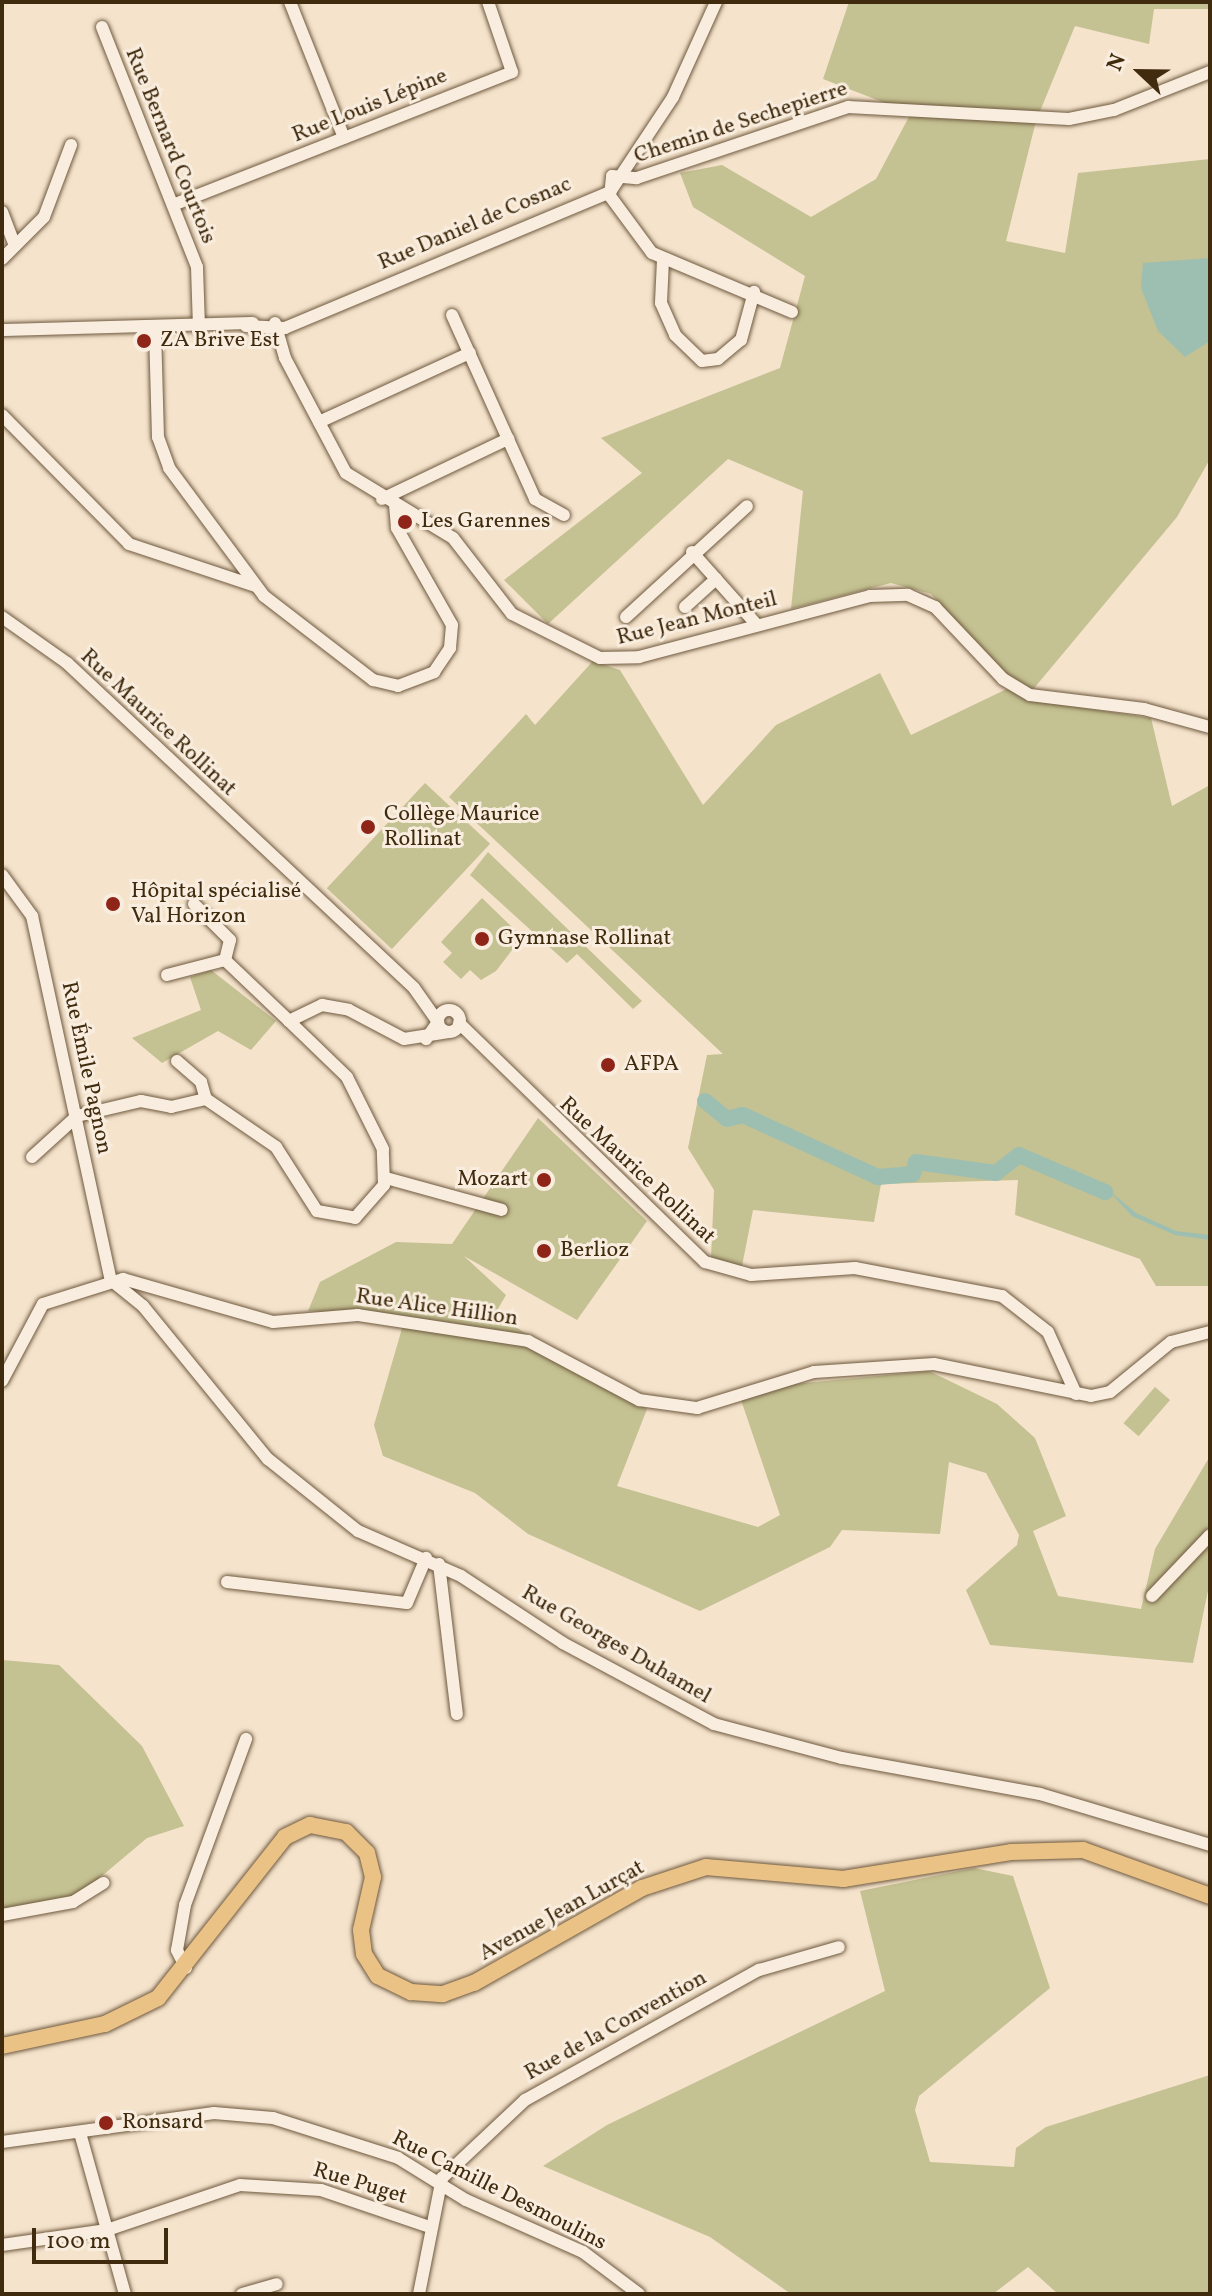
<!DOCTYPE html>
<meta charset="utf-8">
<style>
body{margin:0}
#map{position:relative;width:1212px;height:2296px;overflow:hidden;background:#f5e3cc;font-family:Vollkorn,serif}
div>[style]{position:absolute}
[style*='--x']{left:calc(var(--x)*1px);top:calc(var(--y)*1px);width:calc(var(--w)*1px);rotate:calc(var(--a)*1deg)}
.green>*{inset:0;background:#c4c192;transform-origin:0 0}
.water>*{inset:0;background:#9dbfb2}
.river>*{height:16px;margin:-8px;padding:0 8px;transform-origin:8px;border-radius:8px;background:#9dbfb2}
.roads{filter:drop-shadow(0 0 2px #6e593e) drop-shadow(0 0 2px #6e593e)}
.minor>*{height:12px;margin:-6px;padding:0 6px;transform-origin:6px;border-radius:6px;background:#f8edde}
.minor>.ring{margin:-6px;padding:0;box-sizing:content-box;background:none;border:12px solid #f8edde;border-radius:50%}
.major>*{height:16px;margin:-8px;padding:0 8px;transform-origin:8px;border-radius:8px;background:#eac286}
.dots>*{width:22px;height:22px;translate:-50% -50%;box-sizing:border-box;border:4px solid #f8edde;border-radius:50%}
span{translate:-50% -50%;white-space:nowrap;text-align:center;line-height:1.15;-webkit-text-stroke:6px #f8edde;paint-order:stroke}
.street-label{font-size:22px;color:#412b0e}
.poi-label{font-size:22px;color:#412b0e}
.left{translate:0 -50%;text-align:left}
.right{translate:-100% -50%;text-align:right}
.frame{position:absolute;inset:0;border:4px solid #412b0e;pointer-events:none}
.north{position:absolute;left:1100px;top:32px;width:80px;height:80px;-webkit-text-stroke:6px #f8edde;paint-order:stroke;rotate:292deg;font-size:22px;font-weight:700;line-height:32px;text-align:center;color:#412b0e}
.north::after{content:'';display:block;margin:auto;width:28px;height:36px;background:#412b0e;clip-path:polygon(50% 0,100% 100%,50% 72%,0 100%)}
.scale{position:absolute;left:32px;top:2228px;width:136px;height:36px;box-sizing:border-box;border:4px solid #412b0e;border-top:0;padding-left:10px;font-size:24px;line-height:28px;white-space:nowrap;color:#412b0e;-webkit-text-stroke:6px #f8edde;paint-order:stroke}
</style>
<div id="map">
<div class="green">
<i style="clip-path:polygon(849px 2px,1210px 2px,1210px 9px,1154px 9px,1149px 44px,1075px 26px,1036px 121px,1006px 241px,1065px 253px,1078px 173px,1210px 159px,1210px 459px,1177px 517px,1025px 699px,1151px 718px,1172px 806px,1210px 785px,1210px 1286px,1156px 1286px,1140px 1259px,1015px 1215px,1018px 1180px,881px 1184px,874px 1222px,753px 1210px,742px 1266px,711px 1258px,714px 1190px,688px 1148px,707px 1055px,723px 1054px,449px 797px,526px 714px,535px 725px,593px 661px,620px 670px,703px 805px,776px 725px,880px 673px,911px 735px,1015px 685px,931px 594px,891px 583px,791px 609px,803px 491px,728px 459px,548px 624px,504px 580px,642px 473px,601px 438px,780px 368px,805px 276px,693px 207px,680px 173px,722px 165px,811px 217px,876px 179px,911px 113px,823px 79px)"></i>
<i style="left:425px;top:783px;width:89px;height:144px;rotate:43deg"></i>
<i style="clip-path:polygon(488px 852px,642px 1001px,633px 1009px,577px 954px,567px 963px,470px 875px)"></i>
<i style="clip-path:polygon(482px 898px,522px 937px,496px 971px,481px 980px,470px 970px,461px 979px,443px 962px,452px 953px,441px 942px)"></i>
<i style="clip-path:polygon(211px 970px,276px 1021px,251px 1050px,218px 1031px,162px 1063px,132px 1038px,201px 1010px,190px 977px)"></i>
<i style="clip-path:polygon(538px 1118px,647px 1221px,577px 1320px,464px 1256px,506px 1295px,495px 1314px,647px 1409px,617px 1486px,758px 1527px,780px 1515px,740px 1397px,794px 1384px,929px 1371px,997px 1404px,1035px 1438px,1066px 1516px,1033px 1531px,1058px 1596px,1141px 1609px,1155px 1549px,1210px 1456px,1210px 1581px,1193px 1663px,990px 1645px,966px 1590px,1017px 1545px,1019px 1535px,986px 1473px,949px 1462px,940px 1534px,842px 1530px,830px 1547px,700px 1611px,528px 1534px,475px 1493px,383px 1456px,374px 1425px,405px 1318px,308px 1311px,320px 1282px,396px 1242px,452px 1244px)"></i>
<i style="left:1155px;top:1387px;width:20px;height:48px;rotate:41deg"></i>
<i style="clip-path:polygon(2px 1660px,59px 1665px,142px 1746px,184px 1826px,147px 1838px,78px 1896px,3px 1910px)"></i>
<i style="clip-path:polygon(974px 1868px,1013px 1876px,1050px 1988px,919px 2096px,915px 2110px,930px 2162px,1014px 2167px,1016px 2148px,1046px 2127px,1210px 2075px,1210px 2294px,1058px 2294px,1028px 2267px,993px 2294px,791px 2294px,710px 2237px,543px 2166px,607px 2125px,885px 1991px,860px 1891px)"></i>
</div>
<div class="water">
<i style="clip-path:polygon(1210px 258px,1210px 341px,1185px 357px,1158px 331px,1141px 288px,1143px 263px)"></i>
<i style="clip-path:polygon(1106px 1188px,1136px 1213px,1176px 1231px,1209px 1235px,1210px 1240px,1175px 1235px,1132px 1216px)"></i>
</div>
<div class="river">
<i style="--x:705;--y:1101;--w:28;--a:39"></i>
<i style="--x:727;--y:1119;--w:16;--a:-14"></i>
<i style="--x:743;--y:1115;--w:149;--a:24.7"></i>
<i style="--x:878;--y:1177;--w:35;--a:-5"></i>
<i style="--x:913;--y:1174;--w:12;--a:-76"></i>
<i style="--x:916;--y:1162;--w:81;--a:7.8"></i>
<i style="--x:996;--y:1173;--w:29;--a:-38"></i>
<i style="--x:1019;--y:1155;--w:94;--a:23.3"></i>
</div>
<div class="roads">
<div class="minor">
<i style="--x:290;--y:2;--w:146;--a:68.3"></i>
<i style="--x:102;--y:27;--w:258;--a:68.4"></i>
<i style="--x:197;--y:267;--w:61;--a:88.1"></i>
<i style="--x:173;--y:205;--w:364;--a:-21.4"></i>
<i style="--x:512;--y:72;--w:74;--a:-108.9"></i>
<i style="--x:2;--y:212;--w:36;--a:69"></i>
<i style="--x:2;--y:259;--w:59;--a:-45"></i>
<i style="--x:44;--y:217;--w:77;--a:-69.4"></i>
<i style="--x:663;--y:260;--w:43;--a:92.7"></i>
<i style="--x:661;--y:303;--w:35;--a:66"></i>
<i style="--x:675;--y:335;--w:37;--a:44"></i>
<i style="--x:702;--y:361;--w:16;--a:-7"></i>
<i style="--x:718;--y:359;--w:30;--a:-40"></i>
<i style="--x:741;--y:340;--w:50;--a:-74.8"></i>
<i style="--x:792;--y:312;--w:152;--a:-157.1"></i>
<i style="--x:652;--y:253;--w:71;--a:-126.4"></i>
<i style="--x:610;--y:196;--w:20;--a:-84"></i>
<i style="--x:612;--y:176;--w:25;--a:5"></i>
<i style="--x:637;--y:178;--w:223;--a:-18.6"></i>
<i style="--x:848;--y:107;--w:221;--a:3.1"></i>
<i style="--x:1069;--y:119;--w:46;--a:-11.3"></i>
<i style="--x:1114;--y:110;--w:103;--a:-21.6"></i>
<i style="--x:452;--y:315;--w:202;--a:65.7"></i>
<i style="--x:535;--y:499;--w:33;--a:29"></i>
<i style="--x:275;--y:323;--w:36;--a:74"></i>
<i style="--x:285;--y:358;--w:130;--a:62.1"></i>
<i style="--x:346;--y:473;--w:125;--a:31.3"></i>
<i style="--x:453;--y:538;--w:96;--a:52.2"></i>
<i style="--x:512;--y:614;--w:98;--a:26.6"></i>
<i style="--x:600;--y:658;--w:39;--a:-1"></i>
<i style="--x:639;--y:657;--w:239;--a:-14.8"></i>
<i style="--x:870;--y:596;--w:38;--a:-2"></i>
<i style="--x:908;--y:595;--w:30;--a:24"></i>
<i style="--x:935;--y:607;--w:99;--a:46.6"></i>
<i style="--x:1003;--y:679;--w:31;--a:31"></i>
<i style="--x:1030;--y:695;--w:115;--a:7"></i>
<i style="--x:1144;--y:709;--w:68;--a:15.3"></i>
<i style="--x:246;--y:326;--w:39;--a:3"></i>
<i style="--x:285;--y:328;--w:352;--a:-22.7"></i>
<i style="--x:610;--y:192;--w:114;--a:-56.4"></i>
<i style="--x:673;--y:97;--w:104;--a:-65.6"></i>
<i style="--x:2;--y:330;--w:251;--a:-1.6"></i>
<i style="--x:155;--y:330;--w:107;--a:88.4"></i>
<i style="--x:158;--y:437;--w:33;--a:70"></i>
<i style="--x:169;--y:468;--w:159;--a:53.4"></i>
<i style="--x:264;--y:596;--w:138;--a:37.6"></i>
<i style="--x:373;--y:680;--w:26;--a:13"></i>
<i style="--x:398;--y:686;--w:39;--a:-21"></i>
<i style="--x:434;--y:672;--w:29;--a:-56"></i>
<i style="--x:450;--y:648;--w:23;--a:-85"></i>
<i style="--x:452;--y:625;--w:112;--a:-119.6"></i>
<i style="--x:397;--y:528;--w:23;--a:-95"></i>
<i style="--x:2;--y:415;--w:181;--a:45.4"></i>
<i style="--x:129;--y:544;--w:133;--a:18.4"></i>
<i style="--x:319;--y:422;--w:166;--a:-24.6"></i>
<i style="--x:382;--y:499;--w:140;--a:-25.5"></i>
<i style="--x:692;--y:552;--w:98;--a:48.3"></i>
<i style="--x:685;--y:607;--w:42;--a:-42.1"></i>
<i style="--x:2;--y:617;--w:80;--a:35.3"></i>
<i style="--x:67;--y:663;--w:475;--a:43.1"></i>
<i style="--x:414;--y:988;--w:42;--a:54.8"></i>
<i style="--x:438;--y:1022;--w:21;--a:125"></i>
<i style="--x:626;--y:617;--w:164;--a:-42.5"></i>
<i style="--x:2;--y:875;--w:51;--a:53.8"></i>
<i style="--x:32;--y:916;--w:372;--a:77.8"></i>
<i style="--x:194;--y:904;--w:51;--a:45"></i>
<i style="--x:230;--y:940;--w:21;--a:104"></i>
<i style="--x:167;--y:975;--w:60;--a:-14.5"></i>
<i style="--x:225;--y:960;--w:88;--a:43.6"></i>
<i class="ring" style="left:438px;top:1010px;width:10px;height:10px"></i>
<i style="--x:459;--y:1023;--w:343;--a:44.2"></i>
<i style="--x:705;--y:1262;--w:48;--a:15.8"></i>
<i style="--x:751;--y:1275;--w:104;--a:-3.9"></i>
<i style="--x:855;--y:1268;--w:150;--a:10.8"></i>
<i style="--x:1002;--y:1296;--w:58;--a:38"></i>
<i style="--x:1048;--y:1332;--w:68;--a:65.7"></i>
<i style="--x:177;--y:1061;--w:32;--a:41"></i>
<i style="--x:201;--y:1082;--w:18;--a:74"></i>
<i style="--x:32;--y:1157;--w:61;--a:-42.3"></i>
<i style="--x:77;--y:1116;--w:66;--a:-13.2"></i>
<i style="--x:141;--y:1101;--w:31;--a:11"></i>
<i style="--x:171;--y:1107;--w:36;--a:-13"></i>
<i style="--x:206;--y:1099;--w:85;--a:34.4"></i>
<i style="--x:276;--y:1147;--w:76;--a:57.4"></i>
<i style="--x:317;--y:1211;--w:39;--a:10"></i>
<i style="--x:355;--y:1218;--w:44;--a:-48.7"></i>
<i style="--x:384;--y:1185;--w:36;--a:-92"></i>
<i style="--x:383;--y:1149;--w:80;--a:-116.6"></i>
<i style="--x:347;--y:1077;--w:81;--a:-136"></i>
<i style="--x:289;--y:1021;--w:37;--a:-26"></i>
<i style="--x:322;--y:1005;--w:27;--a:10"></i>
<i style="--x:349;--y:1010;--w:62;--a:27.8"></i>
<i style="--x:404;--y:1039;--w:45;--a:-9"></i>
<i style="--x:386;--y:1178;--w:120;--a:15.4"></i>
<i style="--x:111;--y:1280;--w:41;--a:39.1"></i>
<i style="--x:143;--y:1306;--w:198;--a:50.8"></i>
<i style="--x:268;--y:1459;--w:115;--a:38.7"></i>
<i style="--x:358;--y:1531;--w:112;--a:23.6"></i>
<i style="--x:461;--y:1576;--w:122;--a:33.3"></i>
<i style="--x:563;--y:1643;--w:171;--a:28.2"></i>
<i style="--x:714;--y:1724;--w:132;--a:14.9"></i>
<i style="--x:842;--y:1758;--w:201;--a:10.3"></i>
<i style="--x:1040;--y:1794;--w:177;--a:16.7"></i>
<i style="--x:2;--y:1381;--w:87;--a:-62"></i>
<i style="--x:43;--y:1304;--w:84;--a:-17.4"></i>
<i style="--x:123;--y:1279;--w:156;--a:16"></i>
<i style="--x:273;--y:1322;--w:85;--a:-4.7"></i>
<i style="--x:358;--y:1315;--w:172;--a:8.7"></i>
<i style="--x:528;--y:1341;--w:126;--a:28"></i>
<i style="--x:639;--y:1400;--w:59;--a:7.9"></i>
<i style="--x:697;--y:1408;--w:122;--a:-17.1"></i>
<i style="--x:814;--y:1372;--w:120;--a:-3.8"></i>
<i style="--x:934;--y:1364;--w:160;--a:11.5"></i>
<i style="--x:1091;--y:1396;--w:19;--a:-12"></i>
<i style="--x:1110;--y:1392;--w:79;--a:-39.3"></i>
<i style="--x:1171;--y:1342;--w:40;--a:-14.4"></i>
<i style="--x:439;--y:1564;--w:151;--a:83.2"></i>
<i style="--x:227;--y:1582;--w:181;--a:6.7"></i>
<i style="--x:407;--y:1603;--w:49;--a:-67.1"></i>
<i style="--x:1152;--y:1596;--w:84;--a:-46.4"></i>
<i style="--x:2;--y:1915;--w:72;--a:-10.4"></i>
<i style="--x:73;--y:1902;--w:36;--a:-32"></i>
<i style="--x:186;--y:1968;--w:20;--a:-117"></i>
<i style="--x:177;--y:1950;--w:46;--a:-79.9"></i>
<i style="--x:185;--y:1905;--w:177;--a:-69.8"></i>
<i style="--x:80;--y:2133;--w:167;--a:74.4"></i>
<i style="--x:2;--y:2142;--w:214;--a:-7.8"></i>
<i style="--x:214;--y:2113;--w:59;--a:4.8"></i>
<i style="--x:273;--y:2118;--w:131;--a:17.7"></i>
<i style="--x:398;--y:2158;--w:80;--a:31.7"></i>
<i style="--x:466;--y:2200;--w:128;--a:24"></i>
<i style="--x:583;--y:2252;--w:70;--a:36.9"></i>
<i style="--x:2;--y:2245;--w:106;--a:-8.1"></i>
<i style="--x:107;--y:2230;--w:140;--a:-18.7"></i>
<i style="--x:240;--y:2185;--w:81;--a:3.5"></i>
<i style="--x:321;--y:2190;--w:112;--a:18.8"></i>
<i style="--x:242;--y:2294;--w:36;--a:-16"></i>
<i style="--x:419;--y:2294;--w:118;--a:-78.8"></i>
<i style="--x:442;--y:2178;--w:114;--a:-43.2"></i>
<i style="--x:525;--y:2100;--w:268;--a:-29.1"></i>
<i style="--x:759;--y:1970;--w:83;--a:-16"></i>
</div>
<div class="major">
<i style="--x:2;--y:2046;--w:105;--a:-12.1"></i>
<i style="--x:105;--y:2024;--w:59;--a:-26.1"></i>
<i style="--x:158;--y:1998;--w:205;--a:-51.7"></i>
<i style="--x:285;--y:1837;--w:28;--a:-26"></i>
<i style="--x:310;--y:1825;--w:37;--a:11"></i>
<i style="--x:346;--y:1832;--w:30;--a:45"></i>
<i style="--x:367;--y:1853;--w:25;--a:76"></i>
<i style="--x:373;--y:1877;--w:54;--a:102.8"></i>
<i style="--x:361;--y:1930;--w:24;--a:83"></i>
<i style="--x:364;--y:1954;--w:26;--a:58"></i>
<i style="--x:378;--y:1976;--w:37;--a:26"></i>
<i style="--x:411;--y:1992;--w:32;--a:4"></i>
<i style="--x:443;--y:1994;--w:33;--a:-20"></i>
<i style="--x:474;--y:1983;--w:193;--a:-29.5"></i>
<i style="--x:642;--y:1888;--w:67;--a:-18.2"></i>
<i style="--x:706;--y:1867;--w:138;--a:5"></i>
<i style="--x:843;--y:1879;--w:170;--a:-9.1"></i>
<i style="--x:1011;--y:1852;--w:72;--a:-1.6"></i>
<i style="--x:1083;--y:1850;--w:135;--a:19.9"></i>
</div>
</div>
<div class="dots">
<i style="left:144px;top:341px;background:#8f2418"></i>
<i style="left:405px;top:522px;background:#8f2418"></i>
<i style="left:368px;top:827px;background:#8f2418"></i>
<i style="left:113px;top:904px;background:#8f2418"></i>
<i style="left:482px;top:939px;background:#8f2418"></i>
<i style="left:608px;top:1065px;background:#8f2418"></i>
<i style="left:544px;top:1180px;background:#8f2418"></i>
<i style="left:544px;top:1251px;background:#8f2418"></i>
<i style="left:106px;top:2123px;background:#8f2418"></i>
</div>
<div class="street-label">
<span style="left:370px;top:106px;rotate:-22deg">Rue Louis Lépine</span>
<span style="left:741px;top:123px;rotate:-18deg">Chemin de Sechepierre</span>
<span style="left:170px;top:146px;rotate:68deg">Rue Bernard Courtois</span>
<span style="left:475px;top:224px;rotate:-23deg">Rue Daniel de Cosnac</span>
<span style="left:697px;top:619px;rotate:-14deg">Rue Jean Monteil</span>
<span style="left:158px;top:723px;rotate:43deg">Rue Maurice Rollinat</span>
<span style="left:86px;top:1068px;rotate:78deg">Rue Émile Pagnon</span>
<span style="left:637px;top:1171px;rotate:43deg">Rue Maurice Rollinat</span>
<span style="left:437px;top:1308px;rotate:8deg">Rue Alice Hillion</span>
<span style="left:616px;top:1645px;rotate:30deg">Rue Georges Duhamel</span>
<span style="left:562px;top:1911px;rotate:-29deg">Avenue Jean Lurçat</span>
<span style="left:616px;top:2026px;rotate:-29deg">Rue de la Convention</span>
<span style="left:360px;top:2184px;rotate:17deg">Rue Puget</span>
<span style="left:499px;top:2191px;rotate:27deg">Rue Camille Desmoulins</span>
</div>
<div class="poi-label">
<span class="left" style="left:160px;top:341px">ZA Brive Est</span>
<span class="left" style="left:421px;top:522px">Les Garennes</span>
<span class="left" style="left:384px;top:827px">Collège Maurice<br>Rollinat</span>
<span class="left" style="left:131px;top:904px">Hôpital spécialisé<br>Val Horizon</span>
<span class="left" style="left:498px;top:939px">Gymnase Rollinat</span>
<span class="left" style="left:624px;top:1065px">AFPA</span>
<span class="right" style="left:528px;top:1180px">Mozart</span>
<span class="left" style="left:560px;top:1251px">Berlioz</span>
<span class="left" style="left:122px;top:2123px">Ronsard</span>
</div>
<div class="frame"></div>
<div class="north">N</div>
<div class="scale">100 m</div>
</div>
